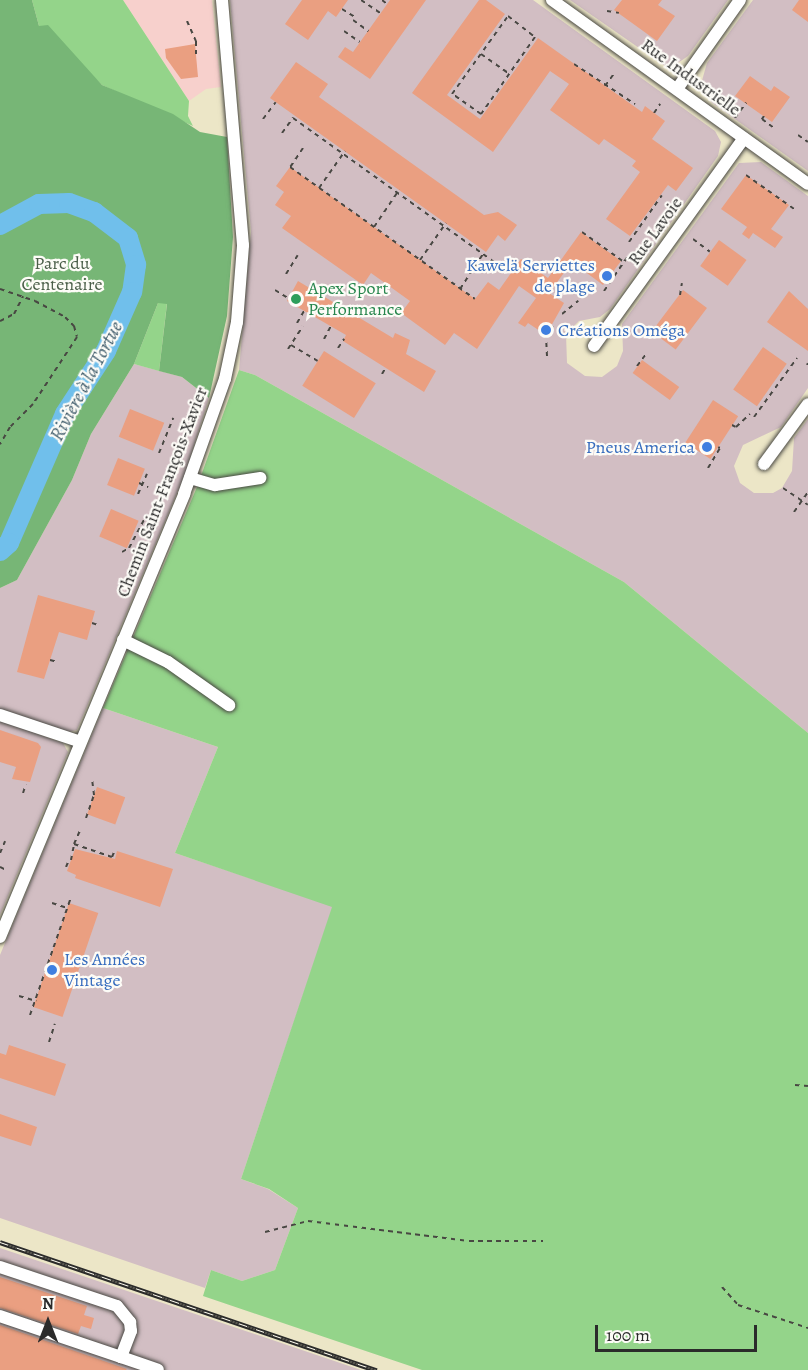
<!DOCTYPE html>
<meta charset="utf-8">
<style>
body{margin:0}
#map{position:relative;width:808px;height:1370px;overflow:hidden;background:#ece6c7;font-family:Alegreya,serif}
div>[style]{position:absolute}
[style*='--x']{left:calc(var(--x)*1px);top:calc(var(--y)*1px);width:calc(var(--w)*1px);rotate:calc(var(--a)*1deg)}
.built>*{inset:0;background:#f7d0cc}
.industrial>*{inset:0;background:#d2bec3}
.green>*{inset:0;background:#94d48a}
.forest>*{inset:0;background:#77b676}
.river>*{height:20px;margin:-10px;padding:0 10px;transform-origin:10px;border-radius:10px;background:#70bfeb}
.building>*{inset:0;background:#ea9f81;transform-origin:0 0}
.path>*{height:2px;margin-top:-1px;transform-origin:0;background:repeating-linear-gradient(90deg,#484742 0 4.5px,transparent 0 9px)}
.roads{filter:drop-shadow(0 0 2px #484742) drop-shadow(0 0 2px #484742)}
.minor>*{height:12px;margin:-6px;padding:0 6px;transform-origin:6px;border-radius:6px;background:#fff}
.rail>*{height:5px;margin-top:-2.5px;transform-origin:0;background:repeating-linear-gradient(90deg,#fdfcf7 0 9px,#2b2b2b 0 18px);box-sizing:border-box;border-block:2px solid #2b2b2b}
.dots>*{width:16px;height:16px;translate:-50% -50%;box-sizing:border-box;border:3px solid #fdfcf7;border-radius:50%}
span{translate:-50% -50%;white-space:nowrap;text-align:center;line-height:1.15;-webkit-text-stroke:4.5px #fdfcf7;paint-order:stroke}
.street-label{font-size:18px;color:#2b2b2b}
.park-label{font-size:18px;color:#4a5e48}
.shop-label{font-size:18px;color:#366cbe}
.right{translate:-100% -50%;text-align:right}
.left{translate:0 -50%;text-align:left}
.leisure-label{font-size:18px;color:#27864d}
.water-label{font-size:20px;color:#435f6e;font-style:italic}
.north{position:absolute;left:18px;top:1292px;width:60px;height:60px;-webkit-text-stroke:4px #fdfcf7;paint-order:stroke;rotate:0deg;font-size:16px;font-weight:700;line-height:24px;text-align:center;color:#2b2b2b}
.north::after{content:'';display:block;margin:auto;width:21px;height:27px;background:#2b2b2b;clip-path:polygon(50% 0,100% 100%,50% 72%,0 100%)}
.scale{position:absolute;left:595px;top:1325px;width:162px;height:27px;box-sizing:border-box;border:3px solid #2b2b2b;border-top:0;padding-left:8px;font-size:18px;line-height:21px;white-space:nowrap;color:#2b2b2b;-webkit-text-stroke:4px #fdfcf7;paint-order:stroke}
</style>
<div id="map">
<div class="built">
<i style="clip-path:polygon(123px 0,212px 0,221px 87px,206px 89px,189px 101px)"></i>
</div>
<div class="industrial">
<i style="clip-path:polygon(230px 0,533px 0,715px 131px,721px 142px,718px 156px,610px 309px,600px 317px,579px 321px,566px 334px,567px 363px,585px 376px,602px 377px,617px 366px,623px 351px,622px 324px,739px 163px,761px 162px,808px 196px,808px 388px,781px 427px,743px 445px,734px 466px,740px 483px,754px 493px,773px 493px,782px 488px,792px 471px,794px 438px,808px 419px,808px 733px,624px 582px,255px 375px,239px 370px,251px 232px)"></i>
<i style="clip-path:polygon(570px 0,728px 0,688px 56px,675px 65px,665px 66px)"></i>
<i style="clip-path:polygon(753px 0,808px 0,808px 171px,711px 102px,701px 84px,707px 63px)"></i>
<i style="clip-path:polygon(134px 364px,182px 377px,209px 398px,185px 474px,77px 730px,69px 732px,0 710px,0 588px,17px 580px,72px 480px,91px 434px)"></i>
<i style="clip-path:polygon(103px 708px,218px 747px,175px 853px,333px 906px,241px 1179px,268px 1189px,298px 1208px,275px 1270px,242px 1281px,211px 1270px,205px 1288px,0 1218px,0 955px)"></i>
<i style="clip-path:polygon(0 721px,63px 743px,68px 752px,0 915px)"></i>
<i style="clip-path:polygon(0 1248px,361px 1370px,0 1370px)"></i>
</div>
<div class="green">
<i style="clip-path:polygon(32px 0,123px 0,189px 101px,188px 116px,193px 126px,102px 85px,39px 26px)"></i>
<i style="clip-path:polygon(158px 303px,167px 303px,159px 371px,134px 364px)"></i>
<i style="clip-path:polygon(239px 370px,255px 375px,624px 582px,808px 733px,808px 1370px,422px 1370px,203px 1296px,211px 1270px,242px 1281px,275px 1270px,298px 1208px,269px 1189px,241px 1179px,332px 907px,175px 853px,218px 747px,103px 708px,197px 487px)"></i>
</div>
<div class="forest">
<i style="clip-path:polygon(0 0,32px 0,39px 26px,48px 25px,102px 85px,173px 114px,200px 132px,227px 137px,233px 237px,227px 316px,209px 398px,182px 377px,159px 371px,167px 304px,158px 303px,134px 364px,91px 434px,72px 480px,17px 580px,0 588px)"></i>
</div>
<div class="river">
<i style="--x:0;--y:225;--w:44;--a:-28.3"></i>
<i style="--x:39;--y:204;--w:30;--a:-2"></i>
<i style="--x:69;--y:203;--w:27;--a:20"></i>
<i style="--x:94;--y:212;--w:43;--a:37.4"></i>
<i style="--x:128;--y:238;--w:28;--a:73"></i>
<i style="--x:136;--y:265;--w:27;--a:98"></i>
<i style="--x:132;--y:292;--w:64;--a:113.8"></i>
<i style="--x:106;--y:351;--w:75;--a:123.1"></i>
<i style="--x:65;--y:414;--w:141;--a:113.5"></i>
<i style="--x:9;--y:543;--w:12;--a:138"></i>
</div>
<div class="building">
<i style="clip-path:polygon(302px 0,348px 0,336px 17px,328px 11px,308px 40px,285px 24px)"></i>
<i style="clip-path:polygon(390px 0,426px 0,370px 79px,338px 57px,345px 47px,353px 52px)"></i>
<i style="clip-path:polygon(479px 0,486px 0,505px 14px,447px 95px,480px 119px,538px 38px,642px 112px,645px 106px,665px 121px,652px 139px,693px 168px,676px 191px,668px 185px,630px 236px,606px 219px,640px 172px,632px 166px,636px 161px,604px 139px,599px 145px,550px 110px,569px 84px,550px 71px,493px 152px,412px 93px)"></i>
<i style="clip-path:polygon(622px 0,662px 0,658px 5px,675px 16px,657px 41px,614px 10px)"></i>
<i style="clip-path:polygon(799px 0,808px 0,808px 22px,792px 10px)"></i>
<i style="clip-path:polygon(195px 44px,198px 77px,181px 79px,166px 58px,165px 49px)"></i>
<i style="clip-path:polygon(296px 62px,328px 84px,319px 97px,484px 215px,498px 212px,517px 225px,505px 241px,498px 235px,486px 252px,270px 98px)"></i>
<i style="clip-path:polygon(750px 76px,771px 91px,774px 86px,790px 97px,772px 122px,735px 96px)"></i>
<i style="clip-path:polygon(290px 167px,475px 299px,488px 282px,499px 290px,521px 259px,548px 278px,581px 232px,621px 261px,603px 285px,572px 262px,549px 293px,564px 303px,546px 335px,528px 323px,525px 327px,518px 323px,536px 298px,519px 286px,477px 349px,454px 333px,445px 345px,401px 313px,410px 301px,371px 273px,363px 285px,282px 228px,291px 216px,275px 205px,284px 192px,276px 186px)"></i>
<i style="clip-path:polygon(746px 175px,789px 205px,771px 229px,783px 237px,775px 248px,753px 233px,749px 239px,742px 234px,747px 227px,721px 209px)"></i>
<i style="left:719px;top:240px;width:34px;height:32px;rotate:36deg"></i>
<i style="clip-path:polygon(298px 281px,393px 338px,395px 333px,410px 340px,406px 354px,436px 371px,424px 392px,343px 341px,346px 335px,287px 301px)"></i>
<i style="left:683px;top:290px;width:30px;height:52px;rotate:37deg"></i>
<i style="clip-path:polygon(789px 291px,808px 309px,808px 351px,767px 322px)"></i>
<i style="left:763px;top:347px;width:29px;height:52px;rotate:35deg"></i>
<i style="left:324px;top:351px;width:61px;height:41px;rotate:32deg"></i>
<i style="left:642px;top:360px;width:46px;height:16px;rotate:36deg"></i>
<i style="left:713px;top:400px;width:30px;height:51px;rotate:33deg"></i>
<i style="left:130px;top:409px;width:37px;height:30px;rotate:22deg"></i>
<i style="left:118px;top:458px;width:29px;height:29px;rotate:22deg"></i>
<i style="left:111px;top:509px;width:30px;height:30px;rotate:23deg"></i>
<i style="clip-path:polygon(38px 595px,95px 611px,87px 640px,59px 632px,44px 679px,17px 672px)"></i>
<i style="clip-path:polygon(0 730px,38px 743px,41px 747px,30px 782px,12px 779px,16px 767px,0 762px)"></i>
<i style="left:97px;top:787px;width:30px;height:29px;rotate:20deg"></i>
<i style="clip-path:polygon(75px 849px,115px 859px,117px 851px,173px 869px,160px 907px,75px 878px,76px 875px,67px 871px)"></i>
<i style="left:69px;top:903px;width:31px;height:110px;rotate:19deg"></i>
<i style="clip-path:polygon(9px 1045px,66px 1064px,55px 1096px,0 1078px,0 1053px,6px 1055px)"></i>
<i style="clip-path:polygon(0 1114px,37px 1127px,31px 1146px,0 1136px)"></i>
<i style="clip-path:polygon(0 1277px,87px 1306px,84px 1315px,94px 1318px,91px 1329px,81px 1326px,78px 1334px,0 1308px)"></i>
<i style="clip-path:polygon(0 1325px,127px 1369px,126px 1370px,0 1370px)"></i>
</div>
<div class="path">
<i style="--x:361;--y:0;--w:23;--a:34"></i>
<i style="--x:382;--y:0;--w:6;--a:39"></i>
<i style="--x:342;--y:9;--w:15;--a:32"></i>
<i style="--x:607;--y:11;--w:12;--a:9"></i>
<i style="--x:508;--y:16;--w:34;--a:38"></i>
<i style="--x:535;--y:37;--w:94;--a:125"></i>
<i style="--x:481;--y:114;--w:35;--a:-145"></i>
<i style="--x:452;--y:94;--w:96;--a:-54.3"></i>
<i style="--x:353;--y:20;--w:19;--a:36"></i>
<i style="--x:187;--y:21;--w:22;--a:66"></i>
<i style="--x:196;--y:41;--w:13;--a:90"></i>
<i style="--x:344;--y:31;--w:19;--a:35"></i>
<i style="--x:481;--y:54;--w:35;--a:35"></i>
<i style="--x:574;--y:64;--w:73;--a:33.3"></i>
<i style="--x:605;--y:86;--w:17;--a:-54"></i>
<i style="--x:654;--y:113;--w:11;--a:-56"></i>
<i style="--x:764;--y:116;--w:4;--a:124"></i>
<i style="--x:762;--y:119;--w:15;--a:37"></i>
<i style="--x:735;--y:118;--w:19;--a:-54"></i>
<i style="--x:263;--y:119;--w:21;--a:-53"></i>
<i style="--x:282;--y:133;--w:19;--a:-54"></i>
<i style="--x:293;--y:118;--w:252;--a:35.6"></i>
<i style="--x:798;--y:135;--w:12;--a:35"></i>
<i style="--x:303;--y:148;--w:23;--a:124"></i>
<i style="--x:290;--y:167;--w:227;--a:35.5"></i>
<i style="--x:746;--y:175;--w:62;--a:35.2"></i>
<i style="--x:319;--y:188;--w:45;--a:-54.9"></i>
<i style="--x:374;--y:227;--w:45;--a:-56"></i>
<i style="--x:582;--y:232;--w:52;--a:35.5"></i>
<i style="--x:693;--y:239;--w:21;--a:37"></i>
<i style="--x:629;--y:242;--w:57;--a:-54.9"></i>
<i style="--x:420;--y:260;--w:45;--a:-54.9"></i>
<i style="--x:286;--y:274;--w:22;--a:-58"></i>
<i style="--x:0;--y:289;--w:37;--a:19"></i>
<i style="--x:35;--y:301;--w:34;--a:28"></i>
<i style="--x:65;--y:317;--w:13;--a:45"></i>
<i style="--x:74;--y:326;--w:11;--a:75"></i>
<i style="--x:77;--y:337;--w:80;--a:123.3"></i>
<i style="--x:33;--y:404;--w:33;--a:135"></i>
<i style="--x:10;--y:427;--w:20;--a:120"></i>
<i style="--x:460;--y:289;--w:42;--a:-56.7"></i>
<i style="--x:275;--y:290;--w:15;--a:32"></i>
<i style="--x:604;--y:291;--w:42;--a:-55.6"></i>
<i style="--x:680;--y:295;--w:12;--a:-81"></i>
<i style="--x:562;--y:314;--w:21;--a:-39"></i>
<i style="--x:0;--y:321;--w:16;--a:-27"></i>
<i style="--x:14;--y:314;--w:20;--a:-63"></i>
<i style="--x:297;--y:323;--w:14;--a:-60"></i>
<i style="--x:646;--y:333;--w:11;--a:-27"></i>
<i style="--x:324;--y:339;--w:15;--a:-62"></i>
<i style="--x:291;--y:345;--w:31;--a:31"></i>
<i style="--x:338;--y:348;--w:11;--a:-56"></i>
<i style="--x:288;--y:349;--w:27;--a:-57"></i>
<i style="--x:547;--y:356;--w:20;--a:-93"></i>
<i style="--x:546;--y:336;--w:12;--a:-55"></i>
<i style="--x:807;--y:365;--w:2;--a:-63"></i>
<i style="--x:637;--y:366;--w:15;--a:-53"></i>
<i style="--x:382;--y:374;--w:8;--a:-60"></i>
<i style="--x:754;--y:417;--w:73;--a:-53.9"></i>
<i style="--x:732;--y:425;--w:4;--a:27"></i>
<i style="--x:736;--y:427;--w:19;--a:-43"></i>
<i style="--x:159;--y:453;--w:38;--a:-68"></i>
<i style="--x:708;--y:468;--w:23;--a:-59"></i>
<i style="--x:720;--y:448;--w:2;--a:-153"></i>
<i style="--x:139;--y:483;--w:10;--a:24"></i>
<i style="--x:783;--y:488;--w:30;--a:34"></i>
<i style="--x:138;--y:494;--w:22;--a:-66"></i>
<i style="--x:794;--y:512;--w:24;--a:-55"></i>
<i style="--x:122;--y:552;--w:8;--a:-30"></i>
<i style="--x:129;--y:548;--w:32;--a:-62"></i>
<i style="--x:92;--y:623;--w:6;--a:18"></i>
<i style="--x:50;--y:660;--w:8;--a:14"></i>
<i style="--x:23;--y:793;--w:9;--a:-72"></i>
<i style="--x:86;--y:818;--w:24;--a:-71"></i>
<i style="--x:94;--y:795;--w:16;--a:-97"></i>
<i style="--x:74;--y:844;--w:17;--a:-66"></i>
<i style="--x:0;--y:853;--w:13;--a:-67"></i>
<i style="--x:71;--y:860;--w:16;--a:-79"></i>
<i style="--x:74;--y:844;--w:40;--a:18.9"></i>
<i style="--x:112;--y:857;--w:8;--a:-67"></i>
<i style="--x:0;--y:867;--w:7;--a:27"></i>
<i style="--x:66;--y:867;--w:8;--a:-67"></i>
<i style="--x:52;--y:903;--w:16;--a:18"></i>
<i style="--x:19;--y:996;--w:18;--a:16"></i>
<i style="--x:30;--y:1015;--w:125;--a:-70.8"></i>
<i style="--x:49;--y:1042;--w:19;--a:-72"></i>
<i style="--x:795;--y:1085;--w:13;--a:4"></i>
<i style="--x:265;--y:1232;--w:44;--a:-14.3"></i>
<i style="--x:308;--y:1221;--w:162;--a:7.1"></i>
<i style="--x:469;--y:1241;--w:74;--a:0"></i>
<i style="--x:722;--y:1287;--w:24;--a:48"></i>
<i style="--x:738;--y:1305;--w:74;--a:18.2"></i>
</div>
<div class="roads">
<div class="minor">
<i style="--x:552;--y:0;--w:315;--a:35.7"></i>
<i style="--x:677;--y:89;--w:109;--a:-54.7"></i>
<i style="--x:594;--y:346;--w:256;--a:-54.2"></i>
<i style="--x:764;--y:464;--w:74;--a:-53.7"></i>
<i style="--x:190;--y:478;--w:26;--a:16"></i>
<i style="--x:215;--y:485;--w:46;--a:-8.8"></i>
<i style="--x:123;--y:640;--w:50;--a:26.1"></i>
<i style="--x:168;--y:662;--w:75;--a:35.2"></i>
<i style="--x:0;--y:715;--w:85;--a:18.4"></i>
<i style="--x:0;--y:937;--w:480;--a:-67.4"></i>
<i style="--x:184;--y:494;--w:122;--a:-70.4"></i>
<i style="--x:225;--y:379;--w:58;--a:-78.1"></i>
<i style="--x:237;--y:322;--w:77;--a:-85.5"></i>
<i style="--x:243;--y:245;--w:246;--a:-94.9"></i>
<i style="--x:0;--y:1267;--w:123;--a:18.4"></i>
<i style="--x:117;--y:1306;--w:21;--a:51"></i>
<i style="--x:130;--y:1322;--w:9;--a:84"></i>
<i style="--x:131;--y:1331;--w:28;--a:111"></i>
<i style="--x:121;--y:1357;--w:128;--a:-161.3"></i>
<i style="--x:121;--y:1357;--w:39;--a:19"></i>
</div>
</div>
<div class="rail">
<i style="--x:0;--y:1242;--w:398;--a:18.8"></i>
</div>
<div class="dots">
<i style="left:607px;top:276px;background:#3f7fe0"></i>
<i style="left:296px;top:299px;background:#2e9e5b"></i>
<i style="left:546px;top:330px;background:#3f7fe0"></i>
<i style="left:707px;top:447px;background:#3f7fe0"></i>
<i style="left:52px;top:970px;background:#3f7fe0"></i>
</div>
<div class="street-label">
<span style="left:691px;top:77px;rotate:36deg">Rue Industrielle</span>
<span style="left:655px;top:231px;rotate:-54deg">Rue Lavoie</span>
<span style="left:162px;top:492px;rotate:-69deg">Chemin Saint-François-Xavier</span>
</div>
<div class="park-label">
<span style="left:62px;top:274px">Parc du<br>Centenaire</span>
</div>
<div class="shop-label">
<span class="right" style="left:595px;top:276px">Kawelä Serviettes<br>de plage</span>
<span class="left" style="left:558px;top:330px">Créations Oméga</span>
<span class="right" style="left:695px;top:447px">Pneus America</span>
<span class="left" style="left:64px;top:970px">Les Années<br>Vintage</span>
</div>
<div class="leisure-label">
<span class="left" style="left:308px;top:299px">Apex Sport<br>Performance</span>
</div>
<div class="water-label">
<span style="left:86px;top:381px;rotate:-62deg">Rivière à la Tortue</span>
</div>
<div class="north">N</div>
<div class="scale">100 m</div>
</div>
